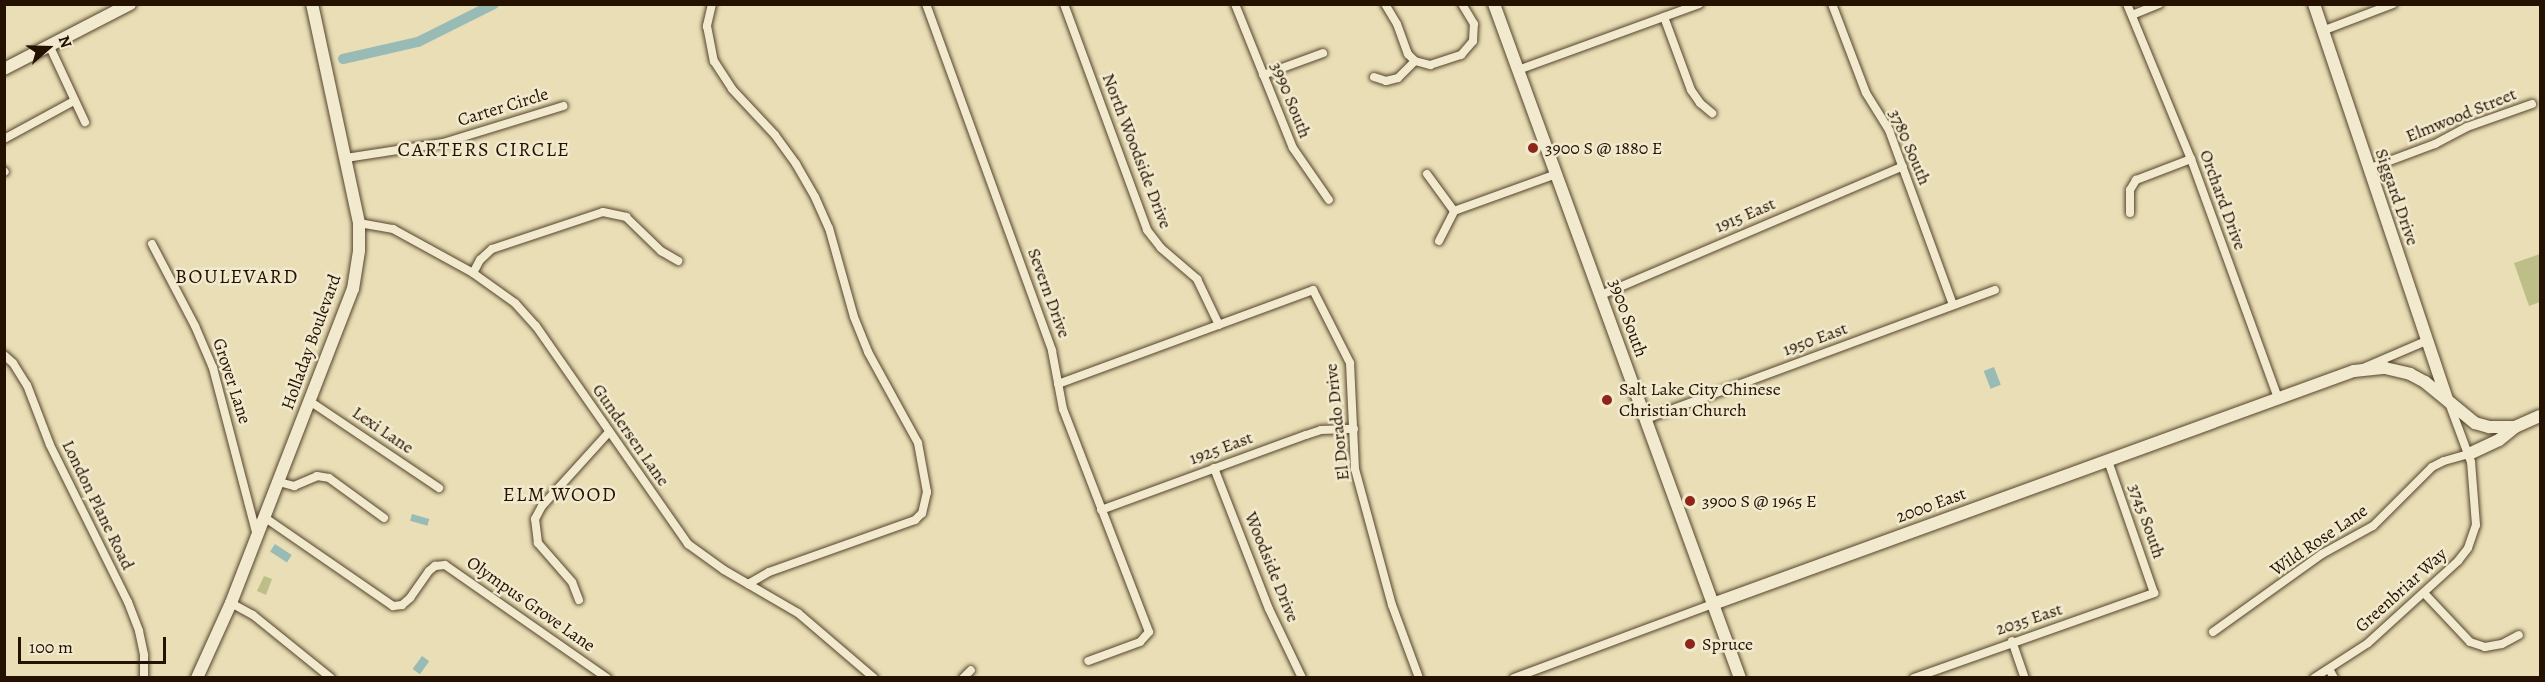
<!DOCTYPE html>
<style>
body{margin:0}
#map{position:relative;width:2545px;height:682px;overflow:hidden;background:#e9deb5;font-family:Alegreya,serif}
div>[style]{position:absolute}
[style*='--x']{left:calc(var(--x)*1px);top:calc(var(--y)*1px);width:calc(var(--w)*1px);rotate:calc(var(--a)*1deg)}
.green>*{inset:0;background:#bebf88}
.water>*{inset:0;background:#99bbb5;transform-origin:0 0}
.canal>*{height:10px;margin:-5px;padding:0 5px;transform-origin:5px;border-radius:5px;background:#99bbb5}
.roads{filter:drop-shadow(0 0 2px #55442d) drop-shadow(0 0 2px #55442d)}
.street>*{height:8px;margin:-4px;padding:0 4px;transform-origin:4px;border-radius:4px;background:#f1eacf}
.secondary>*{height:12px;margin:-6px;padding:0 6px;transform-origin:6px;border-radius:6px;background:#f1eacf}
.dots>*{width:16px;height:16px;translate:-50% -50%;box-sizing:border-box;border:3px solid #f1eacf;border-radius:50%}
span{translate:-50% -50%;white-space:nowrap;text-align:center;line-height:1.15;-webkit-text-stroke:5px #f1eacf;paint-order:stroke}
.street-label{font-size:18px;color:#241100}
.poi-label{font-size:18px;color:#241100}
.left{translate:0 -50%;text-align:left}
.neighbourhood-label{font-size:20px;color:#241100;letter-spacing:1.5px}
.frame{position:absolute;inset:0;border:6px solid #241100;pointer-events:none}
.north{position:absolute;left:18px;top:18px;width:60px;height:60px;-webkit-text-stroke:4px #f1eacf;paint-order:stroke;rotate:70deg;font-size:16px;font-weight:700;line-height:24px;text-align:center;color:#241100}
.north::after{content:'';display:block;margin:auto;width:21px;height:27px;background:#241100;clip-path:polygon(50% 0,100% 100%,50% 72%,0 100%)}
.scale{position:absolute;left:18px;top:637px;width:148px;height:27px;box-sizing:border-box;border:3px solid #241100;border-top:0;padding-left:8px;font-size:18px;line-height:21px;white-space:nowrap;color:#241100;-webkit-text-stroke:4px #f1eacf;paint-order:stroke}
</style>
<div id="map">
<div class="green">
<i style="clip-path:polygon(2540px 254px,2540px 302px,2529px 306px,2514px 263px)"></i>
<i style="clip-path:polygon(264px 576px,272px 579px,266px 595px,257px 591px)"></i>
</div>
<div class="water">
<i style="left:1994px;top:367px;width:19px;height:11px;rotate:69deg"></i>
<i style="left:412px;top:514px;width:18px;height:7px;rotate:16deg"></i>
<i style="left:275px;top:544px;width:20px;height:9px;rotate:33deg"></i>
<i style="left:422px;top:656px;width:9px;height:16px;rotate:36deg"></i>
</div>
<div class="canal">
<i style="--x:343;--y:59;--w:77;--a:-12.8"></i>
<i style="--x:418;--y:42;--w:85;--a:-26.6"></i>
</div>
<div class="roads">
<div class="street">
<i style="--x:712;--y:4;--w:23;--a:103"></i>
<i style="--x:707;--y:26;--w:36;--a:79"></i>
<i style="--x:714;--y:61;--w:33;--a:57"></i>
<i style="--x:732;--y:89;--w:63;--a:46.9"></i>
<i style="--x:775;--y:135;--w:36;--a:54"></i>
<i style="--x:796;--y:164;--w:38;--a:60"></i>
<i style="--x:815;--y:197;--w:34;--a:66"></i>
<i style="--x:829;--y:228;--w:92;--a:74.3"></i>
<i style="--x:854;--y:317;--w:38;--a:68"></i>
<i style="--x:868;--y:352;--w:104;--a:61.2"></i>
<i style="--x:918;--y:443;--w:50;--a:79.6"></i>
<i style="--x:927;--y:492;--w:22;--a:103"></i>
<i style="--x:922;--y:513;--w:10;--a:135"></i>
<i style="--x:915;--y:520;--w:155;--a:160.4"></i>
<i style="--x:769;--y:572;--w:24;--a:150"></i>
<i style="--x:926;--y:4;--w:369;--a:70"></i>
<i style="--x:1052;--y:351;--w:59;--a:79.3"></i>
<i style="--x:1063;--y:409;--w:239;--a:68.9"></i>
<i style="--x:1149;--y:632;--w:13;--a:132"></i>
<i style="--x:1140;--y:642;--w:55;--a:159.9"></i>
<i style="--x:1064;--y:4;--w:241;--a:69.8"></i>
<i style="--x:1147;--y:230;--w:23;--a:52"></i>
<i style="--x:1161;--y:248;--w:48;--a:40.7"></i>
<i style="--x:1197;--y:279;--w:51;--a:64.4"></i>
<i style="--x:1235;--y:4;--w:155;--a:68.1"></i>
<i style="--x:1293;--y:148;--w:63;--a:55.3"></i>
<i style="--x:1385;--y:4;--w:23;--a:59"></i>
<i style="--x:1397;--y:24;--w:32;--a:70"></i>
<i style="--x:1408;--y:54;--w:10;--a:45"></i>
<i style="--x:1415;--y:61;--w:16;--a:15"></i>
<i style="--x:1430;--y:65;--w:33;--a:-18"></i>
<i style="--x:1461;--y:55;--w:18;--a:-49"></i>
<i style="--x:1473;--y:41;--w:17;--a:-87"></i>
<i style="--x:1474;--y:24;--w:23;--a:-121"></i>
<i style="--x:1832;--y:4;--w:95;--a:69.1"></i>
<i style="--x:1866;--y:93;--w:44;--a:58.1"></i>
<i style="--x:1889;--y:130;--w:186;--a:69.9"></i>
<i style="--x:2127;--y:4;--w:168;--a:67.6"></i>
<i style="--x:2191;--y:159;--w:254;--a:70"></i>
<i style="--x:2132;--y:15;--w:29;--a:-22"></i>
<i style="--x:1664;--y:17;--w:78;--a:69.7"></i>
<i style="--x:1691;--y:90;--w:16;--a:55"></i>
<i style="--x:1700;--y:103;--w:16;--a:40"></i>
<i style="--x:2322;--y:31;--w:76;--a:-20.8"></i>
<i style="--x:50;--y:47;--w:83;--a:65"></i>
<i style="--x:1518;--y:70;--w:193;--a:-20"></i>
<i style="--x:1263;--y:75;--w:64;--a:-20.1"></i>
<i style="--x:1374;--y:77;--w:13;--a:18"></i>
<i style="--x:1386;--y:81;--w:12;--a:-14"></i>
<i style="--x:1398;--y:78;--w:24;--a:-45"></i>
<i style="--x:4;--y:139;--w:80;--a:-28.5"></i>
<i style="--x:346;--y:158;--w:98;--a:-8.8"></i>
<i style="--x:443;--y:143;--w:126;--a:-17.1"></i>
<i style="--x:2368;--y:169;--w:72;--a:-20.5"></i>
<i style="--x:2435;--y:144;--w:36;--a:-28"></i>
<i style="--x:2467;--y:127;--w:69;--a:-19.5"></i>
<i style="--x:4;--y:171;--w:1;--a:45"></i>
<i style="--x:1427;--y:174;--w:46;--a:53.9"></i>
<i style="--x:2130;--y:213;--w:23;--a:-90"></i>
<i style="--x:2130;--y:190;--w:12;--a:-59"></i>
<i style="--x:2136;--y:180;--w:59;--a:-20.9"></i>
<i style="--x:359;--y:223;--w:35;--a:10"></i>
<i style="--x:393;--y:229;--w:91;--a:28.8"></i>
<i style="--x:473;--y:273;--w:52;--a:35.5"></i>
<i style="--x:515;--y:303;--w:31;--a:48"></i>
<i style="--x:536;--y:326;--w:266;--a:55.1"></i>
<i style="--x:688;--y:544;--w:44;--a:35.8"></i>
<i style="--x:724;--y:570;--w:86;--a:30.2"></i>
<i style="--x:798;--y:613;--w:100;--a:40.5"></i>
<i style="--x:1439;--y:241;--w:34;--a:-63"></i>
<i style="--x:1454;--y:211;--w:109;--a:-19.9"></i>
<i style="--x:152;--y:244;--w:93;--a:62.3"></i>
<i style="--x:195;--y:326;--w:46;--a:66.8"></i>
<i style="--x:213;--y:368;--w:174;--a:75.3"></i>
<i style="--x:473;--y:273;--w:15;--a:-62"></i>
<i style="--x:480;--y:260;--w:16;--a:-43"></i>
<i style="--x:492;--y:249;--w:117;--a:-18.4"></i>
<i style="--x:603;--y:212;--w:24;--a:12"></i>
<i style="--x:626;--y:217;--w:49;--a:44.2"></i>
<i style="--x:661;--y:251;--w:20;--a:30"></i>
<i style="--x:1601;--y:295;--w:328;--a:-23.1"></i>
<i style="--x:4;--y:355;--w:12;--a:42"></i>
<i style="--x:13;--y:363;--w:26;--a:58"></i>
<i style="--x:27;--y:385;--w:64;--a:69"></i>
<i style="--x:50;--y:445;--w:175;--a:63.6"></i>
<i style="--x:128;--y:602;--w:31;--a:69"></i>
<i style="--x:139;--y:631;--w:25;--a:78"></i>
<i style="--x:144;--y:655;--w:23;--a:90"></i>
<i style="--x:2363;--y:368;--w:69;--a:-23.2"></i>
<i style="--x:1058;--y:384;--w:272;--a:-20.2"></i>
<i style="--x:1313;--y:290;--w:82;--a:63.1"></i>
<i style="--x:1350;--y:363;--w:106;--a:87.3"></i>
<i style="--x:1355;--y:469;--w:141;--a:74.8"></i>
<i style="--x:1392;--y:605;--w:78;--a:69.7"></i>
<i style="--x:308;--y:400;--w:158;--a:33.9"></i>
<i style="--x:1646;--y:419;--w:372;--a:-20.3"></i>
<i style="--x:1214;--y:468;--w:151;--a:68.7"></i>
<i style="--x:1269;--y:609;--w:76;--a:64.4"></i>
<i style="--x:279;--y:482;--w:16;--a:15"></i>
<i style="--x:294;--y:486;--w:25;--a:-23"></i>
<i style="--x:317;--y:476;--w:12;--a:9"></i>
<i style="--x:329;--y:478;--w:68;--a:36"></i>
<i style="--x:1101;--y:510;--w:218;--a:-20.1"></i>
<i style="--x:1306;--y:435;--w:16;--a:-18"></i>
<i style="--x:1321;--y:430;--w:33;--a:-2"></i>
<i style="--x:264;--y:517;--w:157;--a:34.6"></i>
<i style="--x:393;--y:606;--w:9;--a:-6"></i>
<i style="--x:402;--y:605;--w:11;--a:-41"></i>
<i style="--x:410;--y:598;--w:33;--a:-55"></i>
<i style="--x:429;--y:571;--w:8;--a:-40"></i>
<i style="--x:435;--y:566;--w:10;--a:-6"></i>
<i style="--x:445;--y:565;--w:198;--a:34.9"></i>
<i style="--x:2424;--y:593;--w:67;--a:46.8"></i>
<i style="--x:2470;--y:642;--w:16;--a:18"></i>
<i style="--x:2485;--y:647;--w:17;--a:-10"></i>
<i style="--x:2502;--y:644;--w:19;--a:-28"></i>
<i style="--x:579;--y:600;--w:19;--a:-111"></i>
<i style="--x:572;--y:582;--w:52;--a:-131.1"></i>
<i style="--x:538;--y:543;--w:24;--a:-97"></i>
<i style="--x:535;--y:519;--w:15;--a:-62"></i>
<i style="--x:542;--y:506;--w:100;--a:-47.8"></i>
<i style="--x:231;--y:603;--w:25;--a:29"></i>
<i style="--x:253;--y:615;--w:100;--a:38.9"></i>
<i style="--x:2213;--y:632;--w:134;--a:-35.6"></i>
<i style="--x:2322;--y:554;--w:58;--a:-28.8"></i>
<i style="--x:2373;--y:526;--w:83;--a:-45"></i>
<i style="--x:2432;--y:467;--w:13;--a:-27"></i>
<i style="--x:2444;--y:461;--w:26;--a:-16"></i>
<i style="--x:2012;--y:641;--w:39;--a:71"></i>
<i style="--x:2329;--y:669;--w:10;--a:61"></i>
<i style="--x:963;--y:678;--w:11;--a:-45"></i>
<i style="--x:1514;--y:678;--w:212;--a:-20.4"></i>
<i style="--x:1914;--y:678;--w:255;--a:-19.5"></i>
<i style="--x:2154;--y:593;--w:140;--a:-109.2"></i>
<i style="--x:2314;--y:678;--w:64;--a:-32.9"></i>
<i style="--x:2368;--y:643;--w:122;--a:-42.3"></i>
<i style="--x:2458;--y:561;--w:16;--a:-52"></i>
<i style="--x:2468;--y:548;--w:24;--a:-71"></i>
<i style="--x:2476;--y:525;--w:63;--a:-94.5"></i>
<i style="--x:2471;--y:462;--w:63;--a:-110.4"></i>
</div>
<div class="secondary">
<i style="--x:1494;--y:4;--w:717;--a:69.95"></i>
<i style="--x:2314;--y:4;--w:417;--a:71.4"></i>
<i style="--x:4;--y:69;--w:142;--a:-27.3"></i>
<i style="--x:2469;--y:454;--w:33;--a:-25"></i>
<i style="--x:2499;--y:440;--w:21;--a:-39"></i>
<i style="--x:1713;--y:604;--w:682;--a:-19.98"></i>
<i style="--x:2354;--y:371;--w:31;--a:-6"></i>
<i style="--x:2385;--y:368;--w:26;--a:13"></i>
<i style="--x:2410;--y:374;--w:17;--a:28"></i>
<i style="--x:2425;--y:382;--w:65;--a:39.4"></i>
<i style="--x:2475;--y:423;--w:15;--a:16"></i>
<i style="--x:2489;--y:427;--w:26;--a:0"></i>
<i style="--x:2515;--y:427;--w:27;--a:-24"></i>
<i style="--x:197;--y:678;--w:82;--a:-65.6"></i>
<i style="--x:231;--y:603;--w:337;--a:-68.8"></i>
<i style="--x:353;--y:289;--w:39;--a:-81"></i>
<i style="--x:359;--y:250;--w:27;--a:-90"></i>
<i style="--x:359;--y:223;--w:224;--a:-102.1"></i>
</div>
</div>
<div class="dots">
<i style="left:1533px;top:148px;background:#8f2418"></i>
<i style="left:1607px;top:400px;background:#8f2418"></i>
<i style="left:1690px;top:501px;background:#8f2418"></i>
<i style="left:1690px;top:644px;background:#8f2418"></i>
</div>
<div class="street-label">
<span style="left:1291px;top:100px;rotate:68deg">3990 South</span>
<span style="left:503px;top:107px;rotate:-17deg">Carter Circle</span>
<span style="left:2461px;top:115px;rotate:-22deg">Elmwood Street</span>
<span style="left:1910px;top:147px;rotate:67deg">3780 South</span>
<span style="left:1137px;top:151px;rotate:69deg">North Woodside Drive</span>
<span style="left:2397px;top:197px;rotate:71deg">Siggard Drive</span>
<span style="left:2223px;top:200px;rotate:70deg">Orchard Drive</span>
<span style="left:1745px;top:215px;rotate:-23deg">1915 East</span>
<span style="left:1049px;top:293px;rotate:70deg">Severn Drive</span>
<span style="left:1628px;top:318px;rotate:70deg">3900 South</span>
<span style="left:1815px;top:339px;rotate:-20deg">1950 East</span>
<span style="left:311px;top:342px;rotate:-70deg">Holladay Boulevard</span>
<span style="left:232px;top:381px;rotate:72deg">Grover Lane</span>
<span style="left:1337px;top:422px;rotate:-96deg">El Dorado Drive</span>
<span style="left:383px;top:430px;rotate:34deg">Lexi Lane</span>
<span style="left:631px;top:435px;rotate:55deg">Gundersen Lane</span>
<span style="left:1221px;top:448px;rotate:-20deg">1925 East</span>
<span style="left:98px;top:505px;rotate:64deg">London Plane Road</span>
<span style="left:1931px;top:505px;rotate:-20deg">2000 East</span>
<span style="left:2147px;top:521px;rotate:71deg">3745 South</span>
<span style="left:2319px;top:540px;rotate:-34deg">Wild Rose Lane</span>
<span style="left:1272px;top:567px;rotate:68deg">Woodside Drive</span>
<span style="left:2401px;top:590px;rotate:-42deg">Greenbriar Way</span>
<span style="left:531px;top:604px;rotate:35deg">Olympus Grove Lane</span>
<span style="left:2029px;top:619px;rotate:-18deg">2035 East</span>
</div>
<div class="poi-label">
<span class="left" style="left:1545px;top:148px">3900 S @ 1880 E</span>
<span class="left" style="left:1619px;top:400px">Salt Lake City Chinese<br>Christian Church</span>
<span class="left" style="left:1702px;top:501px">3900 S @ 1965 E</span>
<span class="left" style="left:1702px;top:644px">Spruce</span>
</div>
<div class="neighbourhood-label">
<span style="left:484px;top:149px">CARTERS CIRCLE</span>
<span style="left:237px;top:276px">BOULEVARD</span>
<span style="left:560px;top:494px">ELM WOOD</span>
</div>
<div class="frame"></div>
<div class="north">N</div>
<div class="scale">100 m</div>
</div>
